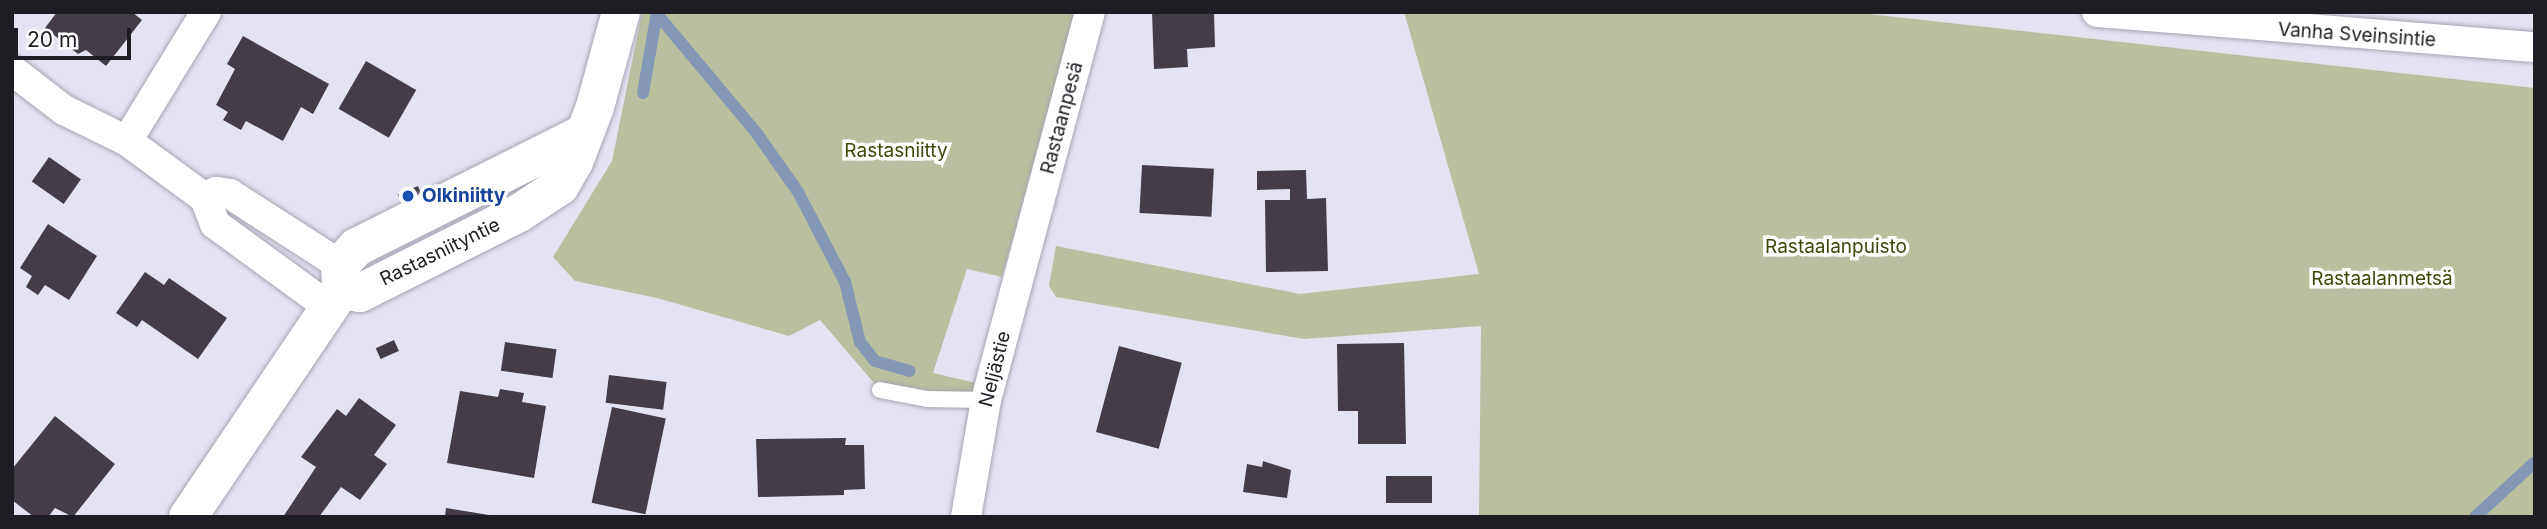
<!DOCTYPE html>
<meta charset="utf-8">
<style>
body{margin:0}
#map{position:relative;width:2547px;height:529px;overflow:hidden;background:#e4e3f2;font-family:Inter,sans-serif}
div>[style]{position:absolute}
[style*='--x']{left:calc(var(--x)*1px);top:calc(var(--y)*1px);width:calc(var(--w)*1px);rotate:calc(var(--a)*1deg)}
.green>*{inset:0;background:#bac09f}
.stream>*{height:12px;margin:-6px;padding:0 6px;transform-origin:6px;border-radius:6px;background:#8497b4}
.building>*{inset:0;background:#443d48;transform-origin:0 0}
.roads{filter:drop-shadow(0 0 2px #a6a4b2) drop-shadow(0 0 2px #a6a4b2)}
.service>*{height:16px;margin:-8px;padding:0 8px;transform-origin:8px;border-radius:8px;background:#fff}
.minor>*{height:30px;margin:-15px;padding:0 15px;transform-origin:15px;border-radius:15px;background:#fff}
.tertiary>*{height:38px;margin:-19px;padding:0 19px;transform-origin:19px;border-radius:19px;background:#fff}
.dots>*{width:19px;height:19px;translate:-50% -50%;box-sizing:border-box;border:4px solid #fff;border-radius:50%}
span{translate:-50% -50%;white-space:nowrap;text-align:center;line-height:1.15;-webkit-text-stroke:7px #fff;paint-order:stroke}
.street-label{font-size:19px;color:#1e1d23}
.park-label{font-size:19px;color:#40470b}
.transit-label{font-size:19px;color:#164399;font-weight:700}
.left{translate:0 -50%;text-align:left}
.frame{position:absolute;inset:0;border:14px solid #1e1d23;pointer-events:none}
.scale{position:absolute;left:14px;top:28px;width:117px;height:32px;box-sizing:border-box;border:4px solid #1e1d23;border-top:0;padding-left:9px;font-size:21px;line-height:24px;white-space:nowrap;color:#1e1d23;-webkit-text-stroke:5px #fff;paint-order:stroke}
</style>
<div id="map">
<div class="green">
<i style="clip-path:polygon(642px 12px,1075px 12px,1002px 277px,967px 269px,933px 373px,989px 386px,986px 400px,880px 390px,820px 320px,789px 336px,657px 298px,575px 281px,553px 257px,612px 161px)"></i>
<i style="clip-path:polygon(1404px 12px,1851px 12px,2535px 88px,2535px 517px,1479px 517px,1481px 326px,1304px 339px,1056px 297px,1049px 286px,1056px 246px,1300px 294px,1479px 274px)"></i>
</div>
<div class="stream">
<i style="--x:657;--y:14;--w:158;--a:50.1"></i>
<i style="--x:758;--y:135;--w:70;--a:54.9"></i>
<i style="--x:798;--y:192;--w:102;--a:62.4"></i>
<i style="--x:845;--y:282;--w:62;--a:76"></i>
<i style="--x:860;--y:342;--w:24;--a:52"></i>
<i style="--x:875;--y:361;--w:36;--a:16"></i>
<i style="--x:643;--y:93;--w:82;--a:-80.2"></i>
<i style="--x:2475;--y:517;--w:81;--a:-42.5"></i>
</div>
<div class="building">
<i style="clip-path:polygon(57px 12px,132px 12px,142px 20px,106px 66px,86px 50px,78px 54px,45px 28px)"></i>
<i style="clip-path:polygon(1152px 12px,1214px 12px,1215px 47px,1187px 49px,1188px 67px,1154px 69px)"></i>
<i style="clip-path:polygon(243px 36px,329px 84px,313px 114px,301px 107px,283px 141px,246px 121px,241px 130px,223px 120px,228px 112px,216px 105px,235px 69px,227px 64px)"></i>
<i style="left:366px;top:61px;width:58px;height:55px;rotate:30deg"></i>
<i style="left:49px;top:157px;width:39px;height:30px;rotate:35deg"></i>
<i style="left:1142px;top:165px;width:72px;height:48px;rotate:3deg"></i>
<i style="clip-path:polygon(1306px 170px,1307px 199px,1326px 198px,1328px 271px,1266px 272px,1265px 200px,1290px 200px,1290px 189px,1257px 190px,1257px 171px)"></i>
<i style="left:418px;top:186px;width:8px;height:22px;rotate:67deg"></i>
<i style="clip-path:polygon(48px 224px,97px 256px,69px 300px,45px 285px,38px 295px,26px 287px,32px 276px,20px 268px)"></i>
<i style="clip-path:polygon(145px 272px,164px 285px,169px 278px,227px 318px,198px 359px,142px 320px,137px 327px,116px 313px)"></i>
<i style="left:394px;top:340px;width:12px;height:20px;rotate:66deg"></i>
<i style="left:505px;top:342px;width:52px;height:29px;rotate:8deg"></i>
<i style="clip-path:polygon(1404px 343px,1406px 444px,1358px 444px,1358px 411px,1338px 411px,1337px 344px)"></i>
<i style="left:1119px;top:346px;width:65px;height:89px;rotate:15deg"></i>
<i style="left:609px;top:375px;width:58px;height:28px;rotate:7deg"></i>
<i style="clip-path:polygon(500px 389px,524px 393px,522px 402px,546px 406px,534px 478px,447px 463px,460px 391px,498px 397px)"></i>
<i style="clip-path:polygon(359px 398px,396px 425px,374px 455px,387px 464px,360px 500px,341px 487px,319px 517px,283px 517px,316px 467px,301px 457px,337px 409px,346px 416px)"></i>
<i style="left:612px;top:407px;width:55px;height:98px;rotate:12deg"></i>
<i style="clip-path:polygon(55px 416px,115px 464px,73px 517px,55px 508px,48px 517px,34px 517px,12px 500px,12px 469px)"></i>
<i style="clip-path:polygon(846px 438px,845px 445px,864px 445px,865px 489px,844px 490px,844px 495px,758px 497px,756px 439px)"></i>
<i style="clip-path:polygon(1263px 461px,1291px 470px,1287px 498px,1243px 492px,1247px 464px,1262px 467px)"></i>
<i style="left:1386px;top:476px;width:46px;height:27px"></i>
<i style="clip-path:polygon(446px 508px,489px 515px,489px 517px,445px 517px)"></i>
</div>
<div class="roads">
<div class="service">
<i style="--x:880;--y:390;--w:48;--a:10.8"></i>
<i style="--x:927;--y:399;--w:59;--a:1"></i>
</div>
<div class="minor">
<i style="--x:2097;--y:12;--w:439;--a:4.6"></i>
<i style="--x:12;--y:70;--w:66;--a:37.6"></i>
<i style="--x:64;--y:110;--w:70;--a:26.2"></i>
<i style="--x:127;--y:141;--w:97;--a:36.2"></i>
<i style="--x:205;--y:198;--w:28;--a:69"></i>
<i style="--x:215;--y:224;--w:141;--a:36.1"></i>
<i style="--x:127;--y:141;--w:151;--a:-58.5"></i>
<i style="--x:205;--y:198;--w:13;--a:-29"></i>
<i style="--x:216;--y:192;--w:14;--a:8"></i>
<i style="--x:230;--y:194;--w:131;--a:32.8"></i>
<i style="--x:966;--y:517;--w:119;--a:-80.3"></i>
<i style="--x:986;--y:400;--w:402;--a:-75"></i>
</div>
<div class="tertiary">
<i style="--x:341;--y:290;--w:19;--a:9"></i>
<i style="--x:360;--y:293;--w:178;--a:-26.7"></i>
<i style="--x:519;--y:213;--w:49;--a:-33.4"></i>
<i style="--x:560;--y:186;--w:28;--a:-60"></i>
<i style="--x:574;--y:162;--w:59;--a:-69.1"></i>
<i style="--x:595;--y:107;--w:98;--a:-74.7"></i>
<i style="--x:188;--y:517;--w:274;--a:-56"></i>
<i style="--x:341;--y:290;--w:25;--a:-92"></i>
<i style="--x:340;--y:265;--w:25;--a:-47"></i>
<i style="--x:357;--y:247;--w:250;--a:-26.6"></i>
</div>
</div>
<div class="dots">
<i style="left:408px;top:196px;background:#1a4fb4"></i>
</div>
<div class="street-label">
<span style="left:2357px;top:35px;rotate:4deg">Vanha Sveinsintie</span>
<span style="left:1062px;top:118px;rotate:-75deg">Rastaanpesä</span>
<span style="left:440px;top:252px;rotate:-26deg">Rastasniityntie</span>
<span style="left:995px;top:369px;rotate:-76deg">Neljästie</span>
</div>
<div class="park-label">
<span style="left:896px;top:151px">Rastasniitty</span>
<span style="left:1836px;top:247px">Rastaalanpuisto</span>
<span style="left:2382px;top:279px">Rastaalanmetsä</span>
</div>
<div class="transit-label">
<span class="left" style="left:422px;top:196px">Olkiniitty</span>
</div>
<div class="frame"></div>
<div class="scale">20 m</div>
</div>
